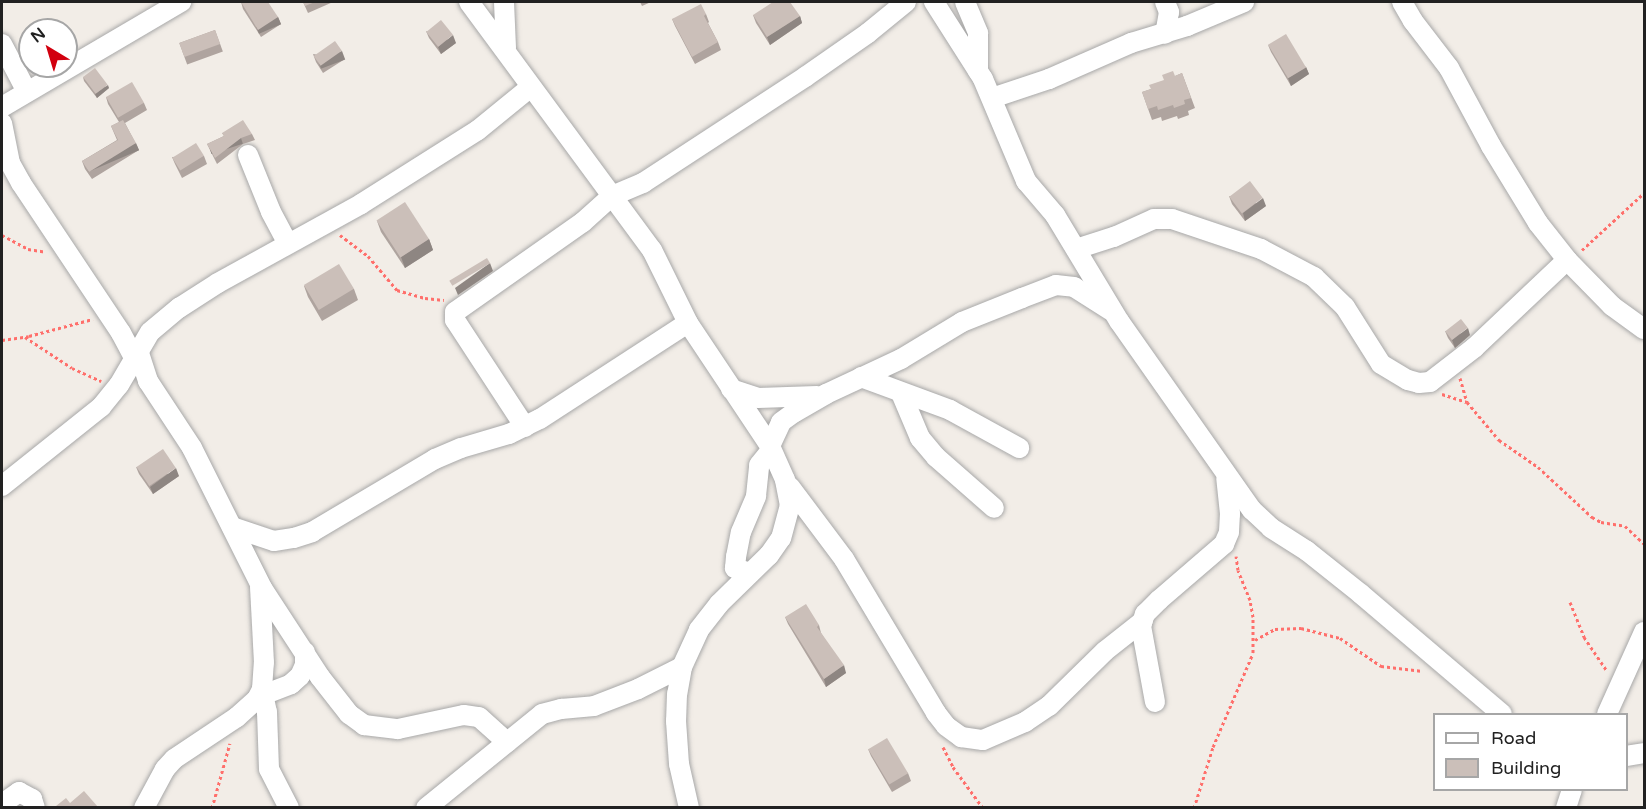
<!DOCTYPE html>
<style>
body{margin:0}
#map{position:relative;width:1646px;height:809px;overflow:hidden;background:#f2ede7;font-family:"Varela Round",sans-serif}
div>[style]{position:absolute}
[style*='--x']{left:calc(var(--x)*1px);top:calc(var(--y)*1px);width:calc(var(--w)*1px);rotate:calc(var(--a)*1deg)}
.path>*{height:3px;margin-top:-1.5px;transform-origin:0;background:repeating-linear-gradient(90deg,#ff6f6b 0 3px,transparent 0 6px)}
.roads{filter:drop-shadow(0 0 2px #a8a8a8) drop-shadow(0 0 2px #a8a8a8)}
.minor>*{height:20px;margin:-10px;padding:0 10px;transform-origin:10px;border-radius:10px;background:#fff}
.wall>*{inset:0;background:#afa49f;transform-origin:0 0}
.shaded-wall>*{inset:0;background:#8e8682;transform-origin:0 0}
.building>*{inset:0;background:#cbbfb9;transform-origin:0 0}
span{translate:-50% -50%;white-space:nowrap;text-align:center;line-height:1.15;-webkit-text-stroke:5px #fff;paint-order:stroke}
.frame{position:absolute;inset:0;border:3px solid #212121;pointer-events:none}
.legend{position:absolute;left:1433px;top:713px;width:195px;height:78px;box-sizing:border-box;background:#fff;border:2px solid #a6a6a6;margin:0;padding:8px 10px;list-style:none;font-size:18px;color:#212121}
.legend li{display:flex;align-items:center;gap:12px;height:30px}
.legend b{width:30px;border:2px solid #a6a6a6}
.north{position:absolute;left:18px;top:18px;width:60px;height:60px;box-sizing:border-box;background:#fff;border:2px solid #a6a6a6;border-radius:50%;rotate:322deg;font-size:16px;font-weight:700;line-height:24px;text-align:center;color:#212121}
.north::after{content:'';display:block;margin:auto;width:21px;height:27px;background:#d2000f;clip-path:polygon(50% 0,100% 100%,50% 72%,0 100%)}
</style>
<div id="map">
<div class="path">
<i style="--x:2;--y:235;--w:30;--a:28"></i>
<i style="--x:28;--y:249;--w:18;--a:9"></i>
<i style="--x:340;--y:235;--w:35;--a:37"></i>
<i style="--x:368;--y:256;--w:45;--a:49.5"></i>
<i style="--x:397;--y:290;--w:29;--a:16"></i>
<i style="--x:425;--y:298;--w:19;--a:6"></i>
<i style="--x:1582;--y:250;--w:84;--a:-42.6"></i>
<i style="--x:25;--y:337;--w:56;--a:33.4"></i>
<i style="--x:72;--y:368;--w:32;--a:24"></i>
<i style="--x:2;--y:340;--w:27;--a:-8"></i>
<i style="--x:29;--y:336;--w:66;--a:-14.9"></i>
<i style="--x:1460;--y:378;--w:25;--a:74"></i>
<i style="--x:1442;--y:394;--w:26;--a:18"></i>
<i style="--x:1467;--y:402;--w:50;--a:49.9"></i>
<i style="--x:1499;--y:440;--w:47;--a:34.7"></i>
<i style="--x:1538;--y:467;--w:74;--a:42.8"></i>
<i style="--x:1592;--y:517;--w:10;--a:29"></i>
<i style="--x:1601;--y:522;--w:24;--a:9"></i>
<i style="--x:1625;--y:526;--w:26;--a:43"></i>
<i style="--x:1570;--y:602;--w:38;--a:68"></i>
<i style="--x:1584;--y:637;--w:41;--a:55.9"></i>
<i style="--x:1255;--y:640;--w:23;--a:-29"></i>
<i style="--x:1275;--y:629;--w:26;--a:-2"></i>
<i style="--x:1301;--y:628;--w:40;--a:14.4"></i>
<i style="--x:1340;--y:638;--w:50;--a:34.3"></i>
<i style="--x:1381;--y:666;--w:42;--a:6.8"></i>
<i style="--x:943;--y:747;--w:22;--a:63"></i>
<i style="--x:953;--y:767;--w:51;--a:53.8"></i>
<i style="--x:212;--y:808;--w:67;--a:-74.5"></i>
<i style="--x:1194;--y:808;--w:64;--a:-72.7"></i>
<i style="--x:1213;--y:747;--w:102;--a:-66.9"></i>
<i style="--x:1253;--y:653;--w:36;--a:-90"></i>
<i style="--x:1253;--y:617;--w:17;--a:-100"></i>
<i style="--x:1250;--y:600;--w:32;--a:-112"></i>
<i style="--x:1238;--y:570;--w:14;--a:-98"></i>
</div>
<div class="roads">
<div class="minor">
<i style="--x:469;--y:2;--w:308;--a:53.6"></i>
<i style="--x:652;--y:250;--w:81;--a:63.7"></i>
<i style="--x:688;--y:323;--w:148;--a:56.3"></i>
<i style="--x:770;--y:446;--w:37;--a:66"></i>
<i style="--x:785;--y:480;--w:25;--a:79"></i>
<i style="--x:790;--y:505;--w:34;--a:105"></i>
<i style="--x:781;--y:538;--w:21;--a:125"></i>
<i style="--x:769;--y:555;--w:70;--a:135.6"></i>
<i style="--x:719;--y:604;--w:33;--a:128"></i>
<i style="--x:699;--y:630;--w:41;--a:114.7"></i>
<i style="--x:682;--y:667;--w:27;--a:100"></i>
<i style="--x:677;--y:694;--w:27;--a:92"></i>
<i style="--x:676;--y:721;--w:43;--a:86"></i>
<i style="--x:679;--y:764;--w:45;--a:77.2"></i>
<i style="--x:504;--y:2;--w:46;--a:87.5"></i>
<i style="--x:934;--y:2;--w:91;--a:57.5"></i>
<i style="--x:983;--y:79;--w:111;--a:67.1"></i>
<i style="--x:1026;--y:181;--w:45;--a:49.5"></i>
<i style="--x:1055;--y:215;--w:124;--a:58.9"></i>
<i style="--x:1119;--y:321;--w:231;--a:54.9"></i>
<i style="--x:1252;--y:510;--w:26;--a:43"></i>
<i style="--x:1271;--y:528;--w:43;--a:32.6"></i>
<i style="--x:1307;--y:551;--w:69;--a:38.5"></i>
<i style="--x:1361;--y:594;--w:185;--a:40.4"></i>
<i style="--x:965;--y:2;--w:34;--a:67"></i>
<i style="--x:978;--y:33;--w:38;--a:90"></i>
<i style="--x:1165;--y:2;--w:11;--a:68"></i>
<i style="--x:1169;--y:12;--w:22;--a:100"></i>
<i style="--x:1402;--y:2;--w:22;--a:60"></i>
<i style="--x:1413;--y:21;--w:59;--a:52.5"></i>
<i style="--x:1449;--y:68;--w:89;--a:61.7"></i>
<i style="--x:1491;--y:146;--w:90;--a:58.6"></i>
<i style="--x:1538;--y:223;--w:48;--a:51.7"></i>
<i style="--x:1568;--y:261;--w:63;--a:45.6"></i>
<i style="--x:1612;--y:306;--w:39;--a:36"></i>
<i style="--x:2;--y:44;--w:54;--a:62.5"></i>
<i style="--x:992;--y:98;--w:60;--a:-18.4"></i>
<i style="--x:1049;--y:79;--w:90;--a:-23.7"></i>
<i style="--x:1131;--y:43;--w:59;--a:-16.9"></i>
<i style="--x:1187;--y:26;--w:62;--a:-22.8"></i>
<i style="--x:2;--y:107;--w:208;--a:-30.4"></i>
<i style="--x:2;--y:123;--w:41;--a:78.7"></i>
<i style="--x:10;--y:163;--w:23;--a:61"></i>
<i style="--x:21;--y:183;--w:180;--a:56.3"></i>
<i style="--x:121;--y:333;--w:30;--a:62"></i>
<i style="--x:248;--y:155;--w:61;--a:68"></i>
<i style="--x:271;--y:212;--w:36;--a:62"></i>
<i style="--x:1076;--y:249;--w:40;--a:-18"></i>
<i style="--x:1114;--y:237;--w:44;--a:-24.2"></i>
<i style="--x:1154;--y:219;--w:18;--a:0"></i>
<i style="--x:1172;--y:219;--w:94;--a:18.6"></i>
<i style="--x:1261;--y:249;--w:60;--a:27.8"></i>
<i style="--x:1314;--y:277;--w:43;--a:44.1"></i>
<i style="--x:1345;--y:307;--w:67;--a:57.7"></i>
<i style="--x:1381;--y:364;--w:31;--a:31"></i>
<i style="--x:1408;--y:380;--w:11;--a:15"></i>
<i style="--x:1419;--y:383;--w:11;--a:-5"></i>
<i style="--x:1430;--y:382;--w:56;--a:-37.7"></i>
<i style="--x:1474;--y:348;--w:128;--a:-43.4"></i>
<i style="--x:138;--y:350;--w:33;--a:72"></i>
<i style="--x:148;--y:381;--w:80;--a:56.7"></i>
<i style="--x:192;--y:448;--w:157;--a:63.4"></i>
<i style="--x:262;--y:588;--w:106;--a:56.9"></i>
<i style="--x:320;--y:677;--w:47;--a:51.9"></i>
<i style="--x:349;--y:714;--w:19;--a:36"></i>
<i style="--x:364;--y:725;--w:34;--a:7"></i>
<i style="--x:398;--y:729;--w:67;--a:-12"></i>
<i style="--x:464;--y:715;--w:15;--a:8"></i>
<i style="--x:479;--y:717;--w:38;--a:42"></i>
<i style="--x:861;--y:377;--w:95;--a:20.3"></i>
<i style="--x:950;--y:410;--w:79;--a:28.8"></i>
<i style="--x:731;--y:389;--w:28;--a:18"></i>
<i style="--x:758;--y:398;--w:59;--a:-1.9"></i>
<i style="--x:901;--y:393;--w:49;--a:67.1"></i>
<i style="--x:920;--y:438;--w:25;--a:50"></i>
<i style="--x:936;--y:457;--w:77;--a:41.3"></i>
<i style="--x:525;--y:427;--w:128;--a:-123.2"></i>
<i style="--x:455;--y:320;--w:8;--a:-90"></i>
<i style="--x:455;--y:312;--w:156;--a:-35.1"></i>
<i style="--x:583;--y:222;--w:39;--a:-42"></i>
<i style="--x:612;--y:196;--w:34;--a:-23"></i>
<i style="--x:643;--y:183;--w:194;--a:-33.2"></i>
<i style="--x:805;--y:77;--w:77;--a:-34.9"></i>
<i style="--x:868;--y:33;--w:49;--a:-39.2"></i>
<i style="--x:770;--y:446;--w:26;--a:-65"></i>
<i style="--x:781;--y:422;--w:17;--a:-36"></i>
<i style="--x:795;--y:412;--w:36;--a:-30"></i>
<i style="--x:826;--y:394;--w:83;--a:-25"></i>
<i style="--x:901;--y:359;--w:71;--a:-31.2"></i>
<i style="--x:962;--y:322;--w:65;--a:-21.8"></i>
<i style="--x:1022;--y:298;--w:36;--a:-21"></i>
<i style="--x:1056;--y:285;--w:18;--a:6"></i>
<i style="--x:1074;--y:287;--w:43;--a:32.6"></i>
<i style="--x:2;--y:486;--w:127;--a:-38.6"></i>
<i style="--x:101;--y:407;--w:28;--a:-51"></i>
<i style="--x:119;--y:385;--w:61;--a:-59.7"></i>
<i style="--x:150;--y:332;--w:38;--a:-40"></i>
<i style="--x:179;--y:308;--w:46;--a:-32.7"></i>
<i style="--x:218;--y:283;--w:163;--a:-28.9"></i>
<i style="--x:361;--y:204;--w:138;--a:-32.3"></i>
<i style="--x:478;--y:130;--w:68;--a:-39.1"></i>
<i style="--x:790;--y:487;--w:90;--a:53.1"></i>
<i style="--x:844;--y:559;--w:179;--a:59.1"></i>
<i style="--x:936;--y:713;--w:16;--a:52"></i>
<i style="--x:946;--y:726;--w:19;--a:36"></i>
<i style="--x:961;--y:737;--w:22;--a:8"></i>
<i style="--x:983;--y:740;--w:46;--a:-23.2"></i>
<i style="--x:1025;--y:722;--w:29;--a:-34"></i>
<i style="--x:1049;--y:706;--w:78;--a:-44.5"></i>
<i style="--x:1105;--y:651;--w:48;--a:-38.3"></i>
<i style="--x:232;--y:527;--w:44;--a:18.4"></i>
<i style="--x:274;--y:541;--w:20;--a:-9"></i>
<i style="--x:294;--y:538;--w:19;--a:-18"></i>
<i style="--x:312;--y:532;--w:143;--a:-30.7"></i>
<i style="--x:435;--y:459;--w:28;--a:-23"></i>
<i style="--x:461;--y:448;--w:50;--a:-16.3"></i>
<i style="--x:509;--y:434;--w:34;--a:-26"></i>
<i style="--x:540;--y:419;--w:176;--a:-33"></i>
<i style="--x:750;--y:573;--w:16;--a:-162"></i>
<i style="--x:735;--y:568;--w:11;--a:-85"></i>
<i style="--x:736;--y:557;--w:25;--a:-79"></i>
<i style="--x:741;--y:532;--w:39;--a:-67"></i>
<i style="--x:756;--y:496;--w:31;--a:-84"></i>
<i style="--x:759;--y:465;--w:19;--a:-51"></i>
<i style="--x:262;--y:689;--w:24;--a:78"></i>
<i style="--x:267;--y:712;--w:57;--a:88"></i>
<i style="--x:269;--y:769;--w:44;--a:62.9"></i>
<i style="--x:263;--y:695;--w:30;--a:-21"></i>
<i style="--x:291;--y:684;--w:12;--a:-42"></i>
<i style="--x:300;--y:676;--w:12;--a:-66"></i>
<i style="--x:305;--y:665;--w:13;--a:-90"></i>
<i style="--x:1155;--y:702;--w:77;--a:-100.4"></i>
<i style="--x:1141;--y:626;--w:13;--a:-72"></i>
<i style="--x:1145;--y:614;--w:20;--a:-45"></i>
<i style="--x:1159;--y:600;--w:86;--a:-40.7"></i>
<i style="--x:1224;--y:544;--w:13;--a:-67"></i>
<i style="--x:1229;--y:532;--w:18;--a:-87"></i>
<i style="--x:1230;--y:514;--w:36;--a:-96"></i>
<i style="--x:1607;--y:714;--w:90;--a:-65.7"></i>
<i style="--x:1626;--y:756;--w:18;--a:-9"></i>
<i style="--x:2;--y:804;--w:21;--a:-35"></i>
<i style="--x:19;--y:792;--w:15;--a:28"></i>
<i style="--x:32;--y:799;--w:9;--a:72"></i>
<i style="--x:144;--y:808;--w:44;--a:-61.7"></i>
<i style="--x:165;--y:769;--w:13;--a:-48"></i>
<i style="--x:174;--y:759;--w:76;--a:-33.7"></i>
<i style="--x:237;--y:717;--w:27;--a:-42"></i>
<i style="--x:257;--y:699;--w:11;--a:-63"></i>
<i style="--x:262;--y:689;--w:26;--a:-86"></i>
<i style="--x:264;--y:663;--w:77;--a:-93"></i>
<i style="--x:426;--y:808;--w:149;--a:-39"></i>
<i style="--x:542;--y:714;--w:20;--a:-15"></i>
<i style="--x:561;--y:709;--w:33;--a:-5"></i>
<i style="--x:594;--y:706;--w:47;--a:-21.1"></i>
<i style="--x:638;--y:689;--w:49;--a:-26.6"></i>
<i style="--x:1566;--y:808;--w:19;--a:-72"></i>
</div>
</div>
<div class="wall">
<i style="clip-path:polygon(241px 2px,278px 17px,281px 24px,261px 37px,243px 9px)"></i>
<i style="clip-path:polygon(303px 2px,333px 2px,308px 13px)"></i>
<i style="clip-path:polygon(640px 2px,651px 2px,642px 6px)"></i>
<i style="clip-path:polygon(706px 14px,709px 22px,708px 23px,718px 42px,721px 50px,695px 64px,675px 26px,672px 19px)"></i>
<i style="clip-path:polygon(753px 15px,800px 16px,802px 23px,770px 45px,756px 23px)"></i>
<i style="left:215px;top:30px;width:23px;height:38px;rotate:70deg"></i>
<i style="clip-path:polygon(426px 31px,456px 43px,441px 54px,429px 38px)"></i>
<i style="clip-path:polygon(1268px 45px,1306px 67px,1309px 74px,1291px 86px,1271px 52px)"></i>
<i style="clip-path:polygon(313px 54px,345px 59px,323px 73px,316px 62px)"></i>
<i style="clip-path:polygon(1182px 73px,1195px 108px,1188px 111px,1189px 115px,1178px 119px,1177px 116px,1162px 121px,1161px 117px,1152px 120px,1142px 92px,1151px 89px,1175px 76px)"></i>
<i style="clip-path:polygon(83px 77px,109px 88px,97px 98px,84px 81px)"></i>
<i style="clip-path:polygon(106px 97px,144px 103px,147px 110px,125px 123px,139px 150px,92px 179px,85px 169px,82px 161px,117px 140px,111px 126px,119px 122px,108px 104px)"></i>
<i style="clip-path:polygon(222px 133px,252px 134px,255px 140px,243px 144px,217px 164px,207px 144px,224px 136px)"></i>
<i style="clip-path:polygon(204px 156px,207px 164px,182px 178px,175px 164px,172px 157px)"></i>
<i style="clip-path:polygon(1229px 196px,1266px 206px,1245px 221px,1232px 204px)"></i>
<i style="clip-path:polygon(377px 221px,429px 239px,433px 250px,405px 268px,381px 232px)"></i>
<i style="clip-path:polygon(304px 286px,354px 289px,358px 300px,322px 321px,308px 297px)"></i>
<i style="clip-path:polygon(1445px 331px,1470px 335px,1455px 348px,1448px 338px)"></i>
<i style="clip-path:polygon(136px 467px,179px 476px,153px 494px,139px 474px)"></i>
<i style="clip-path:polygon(785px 617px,819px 625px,821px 633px,846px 673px,826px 687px,788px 624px)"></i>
<i style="clip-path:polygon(868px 749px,908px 773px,911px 781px,892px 792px,871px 756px)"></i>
</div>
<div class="shaded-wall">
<i style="clip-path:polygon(800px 16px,802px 23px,770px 45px,767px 37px)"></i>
<i style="left:278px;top:17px;width:8px;height:24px;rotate:67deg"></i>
<i style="clip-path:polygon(453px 35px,456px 43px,441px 54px,438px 47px)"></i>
<i style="left:342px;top:51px;width:9px;height:26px;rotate:69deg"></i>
<i style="clip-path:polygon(1306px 67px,1309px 74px,1291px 86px,1288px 78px)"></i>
<i style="clip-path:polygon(108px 85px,109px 88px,97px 98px,95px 94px)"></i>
<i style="left:241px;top:138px;width:6px;height:33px;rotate:72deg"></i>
<i style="left:136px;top:143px;width:8px;height:55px;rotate:67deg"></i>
<i style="clip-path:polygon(1263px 198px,1266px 206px,1245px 221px,1243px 213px)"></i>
<i style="clip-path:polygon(429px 239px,433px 250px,405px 268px,401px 257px)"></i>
<i style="clip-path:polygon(490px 263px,493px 271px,458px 295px,455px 288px)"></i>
<i style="clip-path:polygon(1468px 328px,1470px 335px,1455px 348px,1452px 340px)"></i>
<i style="clip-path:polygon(176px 468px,179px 476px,153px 494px,150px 487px)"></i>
<i style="clip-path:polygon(844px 665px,846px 673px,826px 687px,824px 679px)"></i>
</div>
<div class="building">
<i style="clip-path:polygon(241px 2px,268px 2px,278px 17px,258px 30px)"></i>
<i style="clip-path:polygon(303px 2px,315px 2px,305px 6px)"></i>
<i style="clip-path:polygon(773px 2px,790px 2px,800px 16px,767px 37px,753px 15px)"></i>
<i style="clip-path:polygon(701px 4px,706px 14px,704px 16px,718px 42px,692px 57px,672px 19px)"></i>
<i style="left:441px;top:20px;width:19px;height:19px;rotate:51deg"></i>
<i style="left:215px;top:30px;width:15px;height:38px;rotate:70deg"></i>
<i style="left:1286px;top:34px;width:39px;height:21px;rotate:59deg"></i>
<i style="left:335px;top:41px;width:12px;height:26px;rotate:55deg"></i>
<i style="left:95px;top:68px;width:21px;height:15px;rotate:53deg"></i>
<i style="clip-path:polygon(1173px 71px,1175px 76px,1182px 73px,1191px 98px,1184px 100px,1185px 104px,1174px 108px,1173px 105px,1158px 110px,1157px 106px,1148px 109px,1142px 92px,1151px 89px,1149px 85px,1164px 80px,1162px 75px)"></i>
<i style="left:132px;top:82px;width:24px;height:30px;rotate:60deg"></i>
<i style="clip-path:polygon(123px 120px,136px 143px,89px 172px,82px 161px,118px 140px,111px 126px)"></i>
<i style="clip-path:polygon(243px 120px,252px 134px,241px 138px,215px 158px,207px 144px,224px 136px,222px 133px)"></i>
<i style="left:196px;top:143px;width:15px;height:28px;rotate:58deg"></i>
<i style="left:1250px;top:181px;width:21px;height:26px;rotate:53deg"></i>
<i style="left:405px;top:202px;width:44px;height:34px;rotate:57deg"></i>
<i style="left:487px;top:258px;width:6px;height:44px;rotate:59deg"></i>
<i style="left:339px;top:264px;width:29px;height:41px;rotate:59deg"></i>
<i style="left:1461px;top:319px;width:11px;height:20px;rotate:52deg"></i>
<i style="left:163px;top:449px;width:23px;height:32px;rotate:56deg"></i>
<i style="clip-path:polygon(806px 604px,819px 625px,817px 627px,844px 665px,824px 679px,785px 617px)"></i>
<i style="left:887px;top:738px;width:41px;height:22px;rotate:59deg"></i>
<i style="clip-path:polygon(84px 791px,98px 807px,57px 807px,56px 806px,66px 798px,70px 803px)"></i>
</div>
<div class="frame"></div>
<ul class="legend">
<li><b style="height:8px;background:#fff"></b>Road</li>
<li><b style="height:16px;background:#cbbfb9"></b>Building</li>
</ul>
<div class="north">N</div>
</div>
